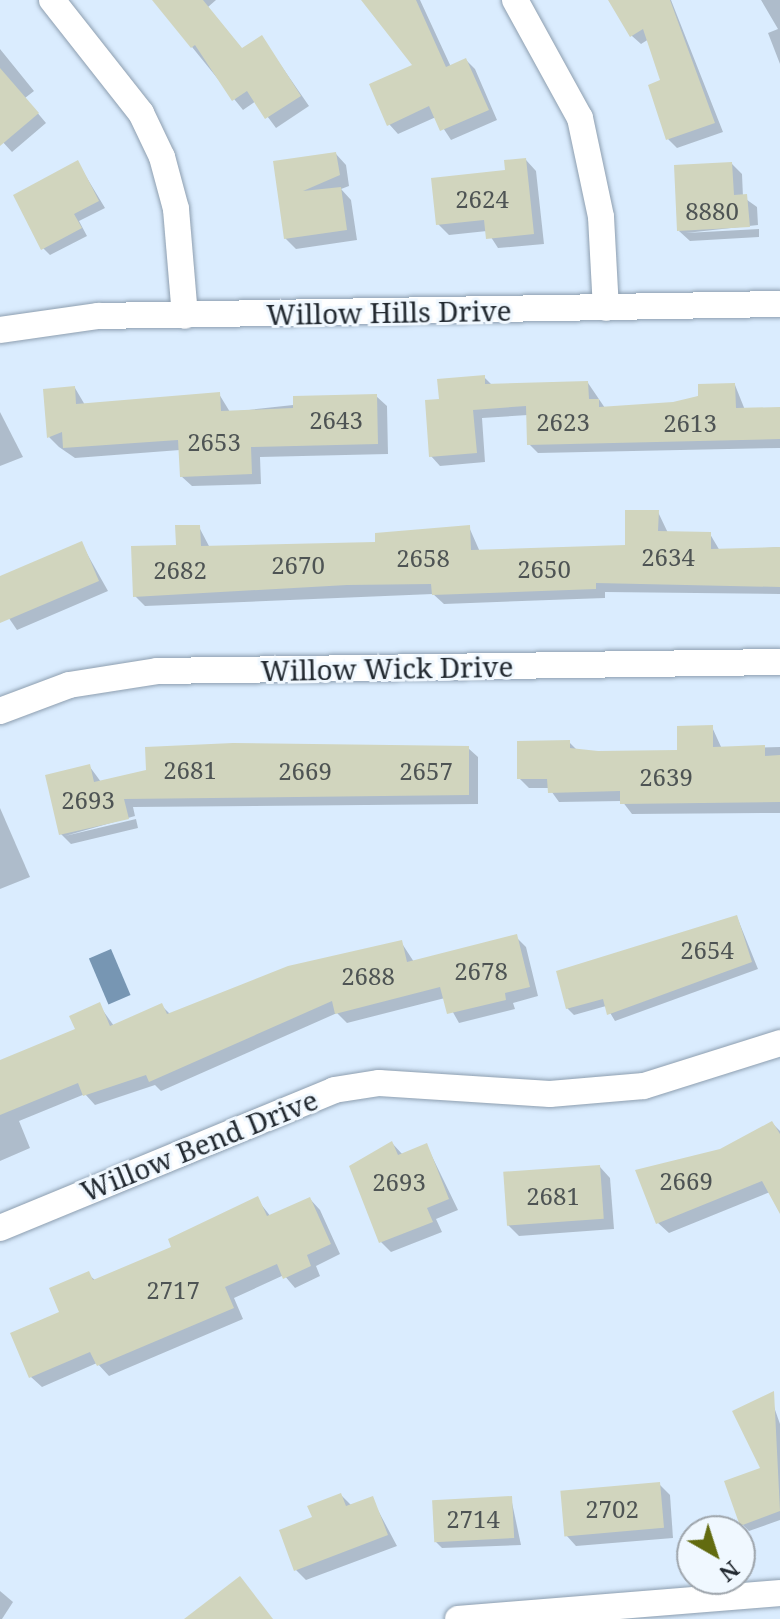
<!DOCTYPE html>
<style>
body{margin:0}
#map{position:relative;width:780px;height:1619px;overflow:hidden;background:#daecfe;font-family:"Noto Serif",serif}
div>[style]{position:absolute}
[style*='--x']{left:calc(var(--x)*1px);top:calc(var(--y)*1px);width:calc(var(--w)*1px);rotate:calc(var(--a)*1deg)}
.water>*{inset:0;background:#7796b3;transform-origin:0 0}
.shadow>*{inset:0;background:#0003}
.building>*{inset:0;background:#d1d5be;transform-origin:0 0}
.roads{filter:drop-shadow(0 0 2px #8d9eaf) drop-shadow(0 0 2px #8d9eaf)}
.minor>*{height:26px;margin:-13px;padding:0 13px;transform-origin:13px;border-radius:13px;background:#fff}
span{translate:-50% -50%;white-space:nowrap;text-align:center;line-height:1.15;-webkit-text-stroke:6px #f0f8ff;paint-order:stroke}
.number-label{font-size:24px;color:#4e5454}
.number-label span{-webkit-text-stroke-width:0}
.street-label{font-size:28px;color:#222930}
.north{position:absolute;left:676px;top:1515px;width:80px;height:80px;box-sizing:border-box;background:#f0f8ff;border:2px solid #9ea5ac;border-radius:50%;rotate:141deg;font-size:22px;font-weight:700;line-height:32px;text-align:center;color:#222930}
.north::after{content:'';display:block;margin:auto;width:28px;height:36px;background:#626b10;clip-path:polygon(50% 0,100% 100%,50% 72%,0 100%)}
</style>
<div id="map">
<div class="water">
<i style="left:111px;top:949px;width:50px;height:24px;rotate:67deg"></i>
</div>
<div class="shadow">
<i style="clip-path:polygon(154px 0,216px 0,208px 7px,243px 50px,262px 38px,309px 106px,276px 128px,256px 101px,243px 110px)"></i>
<i style="clip-path:polygon(363px 0,420px 0,451px 67px,466px 60px,475px 69px,497px 120px,451px 140px,436px 117px,398px 134px,389px 124px,415px 66px)"></i>
<i style="clip-path:polygon(610px 0,671px 0,723px 132px,677px 148px,668px 139px,663px 81px,649px 39px,641px 44px,632px 36px)"></i>
<i style="clip-path:polygon(761px 0,780px 0,780px 64px,768px 33px,778px 29px)"></i>
<i style="clip-path:polygon(0 49px,34px 91px,25px 98px,46px 123px,12px 152px,0 139px)"></i>
<i style="clip-path:polygon(336px 154px,346px 165px,349px 186px,341px 189px,351px 200px,357px 240px,296px 249px,285px 238px,275px 163px)"></i>
<i style="clip-path:polygon(526px 160px,536px 171px,544px 244px,498px 248px,487px 231px,449px 235px,438px 224px)"></i>
<i style="clip-path:polygon(78px 163px,105px 208px,79px 221px,87px 236px,50px 255px,43px 248px)"></i>
<i style="clip-path:polygon(732px 164px,742px 174px,743px 197px,757px 207px,758px 225px,686px 233px,759px 229px,759px 237px,690px 241px,679px 231px)"></i>
<i style="clip-path:polygon(484px 377px,493px 386px,588px 383px,605px 408px,674px 404px,735px 385px,745px 410px,780px 409px,780px 448px,538px 453px,529px 444px,528px 415px,482px 418px,485px 462px,440px 466px,431px 456px,441px 400px)"></i>
<i style="clip-path:polygon(75px 388px,85px 405px,219px 394px,230px 412px,376px 396px,387px 406px,388px 454px,260px 457px,261px 484px,192px 486px,181px 476px,180px 450px,75px 458px,59px 447px,49px 437px)"></i>
<i style="clip-path:polygon(0 412px,23px 457px,0 466px)"></i>
<i style="clip-path:polygon(658px 512px,668px 533px,710px 534px,720px 551px,780px 547px,780px 594px,605px 592px,605px 598px,444px 604px,433px 594px,145px 606px,135px 596px,199px 527px,210px 548px,377px 544px,469px 527px,480px 552px,627px 547px)"></i>
<i style="clip-path:polygon(81px 543px,108px 591px,17px 630px,0 605px,0 578px)"></i>
<i style="clip-path:polygon(712px 727px,722px 749px,780px 747px,780px 813px,632px 814px,622px 801px,559px 802px,549px 788px,529px 788px,519px 778px,569px 742px,578px 751px,679px 752px)"></i>
<i style="clip-path:polygon(468px 748px,478px 757px,478px 804px,133px 807px,135px 816px,65px 836px,136px 819px,138px 828px,71px 844px,61px 834px,90px 767px,101px 782px)"></i>
<i style="clip-path:polygon(0 808px,30px 877px,0 889px)"></i>
<i style="clip-path:polygon(737px 917px,758px 969px,615px 1021px,606px 1006px,574px 1015px,567px 1008px)"></i>
<i style="clip-path:polygon(516px 937px,526px 947px,538px 996px,513px 1003px,515px 1009px,459px 1023px,445px 998px,347px 1023px,337px 1013px,161px 1091px,155px 1085px,95px 1105px,85px 1094px,19px 1121px,30px 1148px,0 1161px,0 1062px,77px 1030px,99px 1005px,114px 1026px,162px 1006px,171px 1015px,401px 942px,414px 962px)"></i>
<i style="clip-path:polygon(772px 1123px,780px 1131px,780px 1207px,770px 1192px,669px 1233px,658px 1223px,721px 1151px)"></i>
<i style="clip-path:polygon(392px 1143px,403px 1155px,427px 1146px,458px 1210px,436px 1219px,442px 1232px,391px 1252px,381px 1242px)"></i>
<i style="clip-path:polygon(600px 1167px,610px 1178px,614px 1229px,519px 1236px,508px 1225px)"></i>
<i style="clip-path:polygon(257px 1199px,271px 1217px,310px 1199px,320px 1210px,340px 1254px,316px 1266px,320px 1276px,295px 1288px,284px 1275px,234px 1298px,243px 1319px,109px 1376px,97px 1363px,42px 1387px,31px 1377px,88px 1274px,96px 1281px,174px 1248px)"></i>
<i style="clip-path:polygon(773px 1404px,780px 1424px,780px 1520px,749px 1531px,742px 1524px,763px 1470px)"></i>
<i style="clip-path:polygon(659px 1484px,670px 1495px,673px 1538px,576px 1546px,566px 1535px)"></i>
<i style="clip-path:polygon(341px 1495px,352px 1506px,372px 1499px,397px 1546px,306px 1580px,296px 1570px,314px 1518px)"></i>
<i style="clip-path:polygon(511px 1498px,521px 1545px,442px 1548px,435px 1541px)"></i>
<i style="clip-path:polygon(0 1591px,13px 1602px,2px 1619px,0 1619px)"></i>
</div>
<div class="building">
<i style="clip-path:polygon(152px 0,203px 0,242px 48px,262px 35px,301px 96px,265px 119px,247px 91px,232px 101px,195px 45px,191px 48px)"></i>
<i style="clip-path:polygon(361px 0,416px 0,446px 67px,466px 58px,489px 110px,440px 131px,429px 106px,387px 126px,369px 84px,412px 65px)"></i>
<i style="clip-path:polygon(608px 0,670px 0,715px 123px,666px 140px,648px 85px,660px 80px,643px 29px,630px 37px)"></i>
<i style="clip-path:polygon(0 68px,39px 113px,0 146px)"></i>
<i style="clip-path:polygon(336px 152px,340px 175px,303px 191px,341px 187px,347px 230px,284px 239px,273px 161px)"></i>
<i style="clip-path:polygon(526px 158px,534px 234px,486px 239px,484px 220px,436px 225px,431px 178px,505px 170px,504px 160px)"></i>
<i style="clip-path:polygon(78px 160px,99px 201px,74px 214px,82px 228px,41px 250px,13px 195px)"></i>
<i style="clip-path:polygon(732px 162px,734px 195px,747px 194px,750px 227px,677px 231px,674px 165px)"></i>
<i style="clip-path:polygon(485px 375px,485px 384px,588px 381px,589px 399px,599px 399px,599px 407px,673px 402px,698px 396px,698px 384px,735px 383px,736px 408px,780px 407px,780px 439px,527px 445px,526px 406px,473px 410px,477px 453px,429px 457px,425px 400px,439px 399px,437px 379px)"></i>
<i style="clip-path:polygon(75px 386px,76px 404px,220px 392px,221px 411px,293px 408px,293px 396px,377px 394px,378px 444px,251px 447px,252px 474px,180px 477px,178px 440px,63px 448px,62px 432px,47px 438px,43px 389px)"></i>
<i style="clip-path:polygon(625px 510px,659px 510px,658px 531px,711px 532px,711px 549px,780px 547px,780px 587px,596px 583px,596px 589px,432px 595px,431px 584px,347px 585px,133px 597px,131px 546px,176px 545px,175px 525px,200px 525px,201px 546px,375px 542px,375px 533px,470px 525px,471px 550px,625px 545px)"></i>
<i style="clip-path:polygon(82px 541px,99px 581px,0 623px,0 576px)"></i>
<i style="clip-path:polygon(713px 725px,713px 747px,765px 745px,765px 756px,780px 755px,780px 802px,620px 804px,620px 791px,548px 793px,547px 779px,517px 779px,517px 741px,570px 740px,570px 748px,598px 751px,677px 750px,677px 726px)"></i>
<i style="clip-path:polygon(233px 743px,469px 746px,469px 795px,124px 799px,129px 819px,59px 835px,45px 775px,90px 764px,94px 782px,146px 770px,145px 747px)"></i>
<i style="clip-path:polygon(737px 915px,752px 962px,607px 1015px,603px 999px,566px 1009px,556px 971px)"></i>
<i style="clip-path:polygon(517px 934px,530px 987px,505px 993px,506px 1000px,447px 1014px,440px 987px,335px 1014px,332px 1001px,149px 1082px,146px 1075px,83px 1096px,78px 1083px,0 1115px,0 1060px,75px 1029px,69px 1016px,100px 1002px,110px 1026px,162px 1003px,167px 1014px,288px 966px,402px 940px,407px 962px)"></i>
<i style="clip-path:polygon(772px 1121px,780px 1134px,780px 1214px,762px 1181px,656px 1224px,635px 1170px,720px 1149px)"></i>
<i style="clip-path:polygon(392px 1141px,398px 1155px,427px 1143px,449px 1199px,427px 1208px,433px 1222px,379px 1243px,349px 1166px)"></i>
<i style="left:600px;top:1165px;width:54px;height:97px;rotate:86deg"></i>
<i style="clip-path:polygon(258px 1196px,267px 1216px,310px 1197px,331px 1244px,307px 1255px,311px 1266px,283px 1279px,277px 1264px,225px 1287px,234px 1308px,97px 1366px,90px 1352px,29px 1378px,10px 1333px,59px 1312px,49px 1288px,89px 1271px,93px 1280px,171px 1247px,168px 1239px)"></i>
<i style="clip-path:polygon(774px 1391px,780px 1511px,740px 1526px,724px 1481px,760px 1468px,732px 1411px)"></i>
<i style="left:660px;top:1482px;width:46px;height:100px;rotate:85deg"></i>
<i style="clip-path:polygon(341px 1493px,346px 1506px,373px 1496px,388px 1535px,294px 1571px,279px 1530px,312px 1517px,307px 1506px)"></i>
<i style="left:512px;top:1496px;width:42px;height:80px;rotate:87deg"></i>
<i style="clip-path:polygon(240px 1576px,273px 1619px,184px 1619px)"></i>
</div>
<div class="roads">
<div class="minor">
<i style="--x:52;--y:0;--w:144;--a:51.8"></i>
<i style="--x:141;--y:113;--w:49;--a:64.5"></i>
<i style="--x:162;--y:157;--w:54;--a:74.9"></i>
<i style="--x:176;--y:209;--w:107;--a:85.2"></i>
<i style="--x:515;--y:0;--w:135;--a:61.2"></i>
<i style="--x:580;--y:118;--w:101;--a:78"></i>
<i style="--x:601;--y:217;--w:91;--a:86.9"></i>
<i style="--x:0;--y:330;--w:99;--a:-8.1"></i>
<i style="--x:98;--y:316;--w:682;--a:-1.01"></i>
<i style="--x:0;--y:711;--w:74;--a:-20.6"></i>
<i style="--x:69;--y:685;--w:89;--a:-9"></i>
<i style="--x:157;--y:671;--w:623;--a:-0.83"></i>
<i style="--x:0;--y:1228;--w:361;--a:-22.4"></i>
<i style="--x:334;--y:1090;--w:46;--a:-8.8"></i>
<i style="--x:379;--y:1083;--w:171;--a:3.7"></i>
<i style="--x:550;--y:1094;--w:94;--a:-4.9"></i>
<i style="--x:644;--y:1086;--w:143;--a:-17.5"></i>
<i style="--x:458;--y:1619;--w:323;--a:-4.6"></i>
</div>
</div>
<div class="number-label">
<span style="left:482px;top:199px">2624</span>
<span style="left:712px;top:211px">8880</span>
<span style="left:336px;top:420px">2643</span>
<span style="left:563px;top:422px">2623</span>
<span style="left:690px;top:423px">2613</span>
<span style="left:214px;top:442px">2653</span>
<span style="left:668px;top:557px">2634</span>
<span style="left:423px;top:558px">2658</span>
<span style="left:298px;top:565px">2670</span>
<span style="left:544px;top:569px">2650</span>
<span style="left:180px;top:570px">2682</span>
<span style="left:190px;top:770px">2681</span>
<span style="left:305px;top:771px">2669</span>
<span style="left:426px;top:771px">2657</span>
<span style="left:666px;top:777px">2639</span>
<span style="left:88px;top:800px">2693</span>
<span style="left:707px;top:950px">2654</span>
<span style="left:481px;top:971px">2678</span>
<span style="left:368px;top:976px">2688</span>
<span style="left:686px;top:1181px">2669</span>
<span style="left:399px;top:1182px">2693</span>
<span style="left:553px;top:1196px">2681</span>
<span style="left:173px;top:1290px">2717</span>
<span style="left:612px;top:1509px">2702</span>
<span style="left:473px;top:1519px">2714</span>
</div>
<div class="street-label">
<span style="left:389px;top:312px;rotate:-1deg">Willow Hills Drive</span>
<span style="left:387px;top:668px;rotate:-1deg">Willow Wick Drive</span>
<span style="left:199px;top:1145px;rotate:-22deg">Willow Bend Drive</span>
</div>
<div class="north">N</div>
</div>
